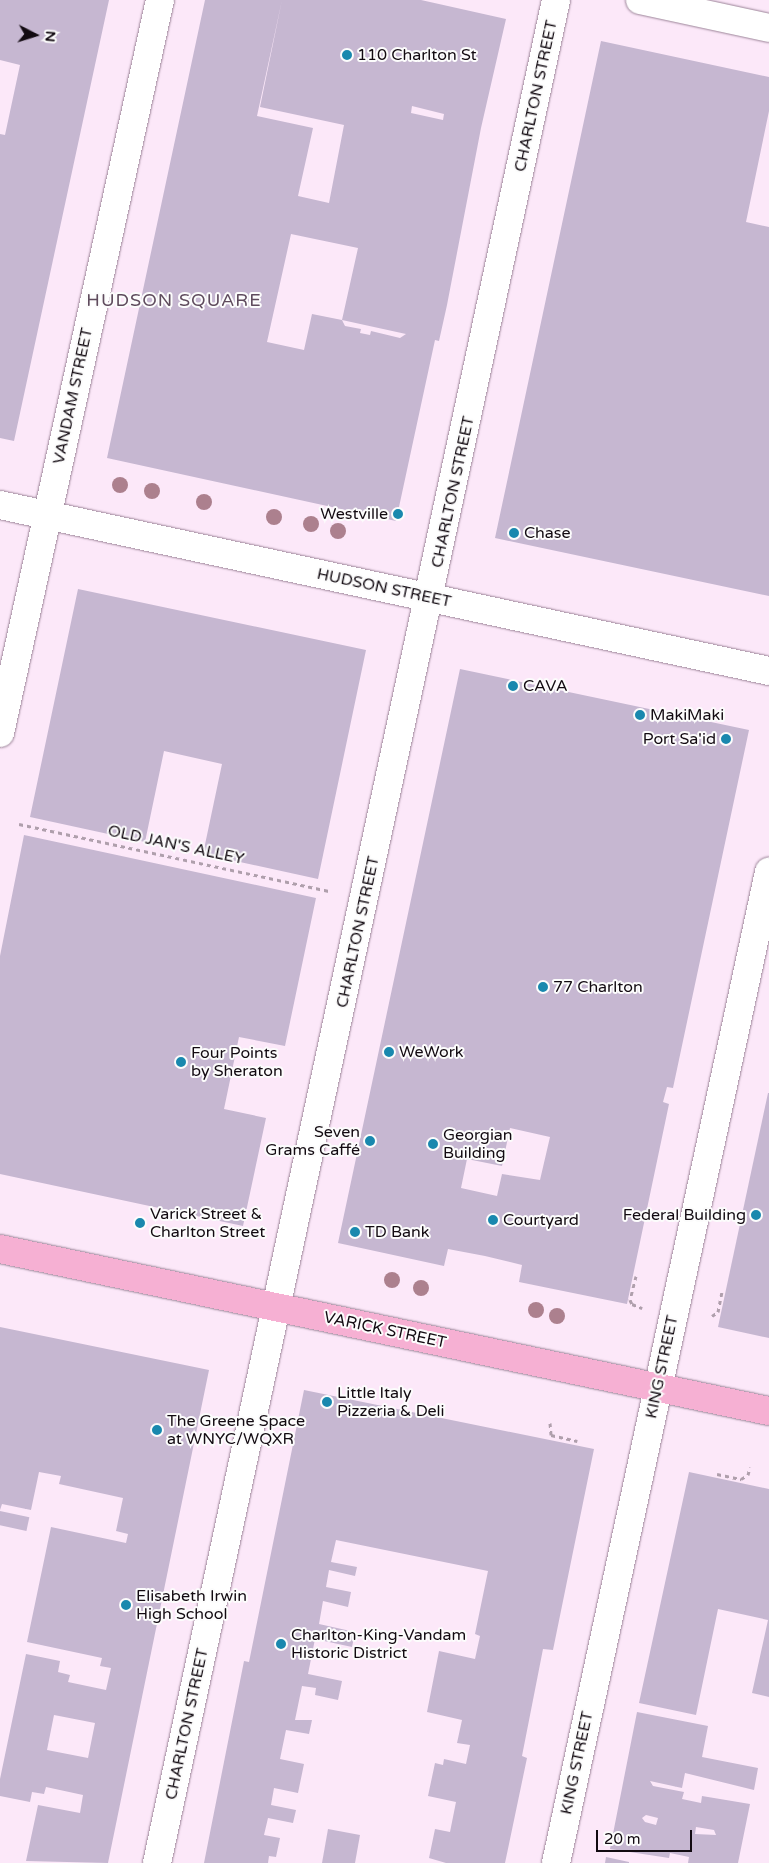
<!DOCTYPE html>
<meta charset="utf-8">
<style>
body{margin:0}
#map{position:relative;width:769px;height:1863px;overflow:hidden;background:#fce8f9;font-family:"Varela Round",sans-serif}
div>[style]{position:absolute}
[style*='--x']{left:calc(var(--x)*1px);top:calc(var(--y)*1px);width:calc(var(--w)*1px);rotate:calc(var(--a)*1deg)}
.building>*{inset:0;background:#c6b7d1;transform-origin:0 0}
.path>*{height:3px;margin-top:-1.5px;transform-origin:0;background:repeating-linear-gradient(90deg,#af9fac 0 4px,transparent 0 8px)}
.roads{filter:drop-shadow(0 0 1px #9b8498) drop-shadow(0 0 1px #9b8498)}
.minor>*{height:28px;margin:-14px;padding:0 14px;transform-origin:14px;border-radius:14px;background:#fff}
.secondary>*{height:28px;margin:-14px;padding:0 14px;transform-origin:14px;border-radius:14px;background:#fff}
.primary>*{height:28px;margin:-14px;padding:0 14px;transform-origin:14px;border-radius:14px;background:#f6b0d3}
.trees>*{width:16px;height:16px;margin:-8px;border-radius:50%;background:#ac808e}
.dots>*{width:14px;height:14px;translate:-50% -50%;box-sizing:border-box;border:2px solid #fcfcfc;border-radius:50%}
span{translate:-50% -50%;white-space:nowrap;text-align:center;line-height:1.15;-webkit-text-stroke:4px #fcfcfc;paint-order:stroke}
.poi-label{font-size:16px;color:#120a11}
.left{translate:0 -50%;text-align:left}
.right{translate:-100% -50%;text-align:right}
.street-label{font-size:16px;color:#120a11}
.neighbourhood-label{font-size:18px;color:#5f4b5d;letter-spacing:1px}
.north{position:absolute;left:10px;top:10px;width:50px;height:50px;-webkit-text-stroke:4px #fcfcfc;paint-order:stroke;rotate:95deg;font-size:14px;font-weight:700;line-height:20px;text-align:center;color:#120a11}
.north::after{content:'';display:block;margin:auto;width:18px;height:22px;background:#120a11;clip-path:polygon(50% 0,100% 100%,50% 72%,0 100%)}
.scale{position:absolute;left:596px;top:1830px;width:96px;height:22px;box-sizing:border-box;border:2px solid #120a11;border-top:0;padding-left:6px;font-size:15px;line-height:18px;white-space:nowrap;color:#120a11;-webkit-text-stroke:4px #fcfcfc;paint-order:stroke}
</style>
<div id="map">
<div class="building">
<i style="clip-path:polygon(0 0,109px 0,14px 441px,0 438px,0 134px,5px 135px,20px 65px,0 60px)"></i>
<i style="clip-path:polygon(evenodd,205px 0,282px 0,257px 116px,313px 128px,298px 196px,329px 203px,344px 125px,260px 107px,282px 0,421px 0,506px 19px,481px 128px,447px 305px,439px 341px,435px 340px,396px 521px,107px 458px,205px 0,412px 106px,444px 114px,443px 120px,411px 113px,412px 106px,205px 0,291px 234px,358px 248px,342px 320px,406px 334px,400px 338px,371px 331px,370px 335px,360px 333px,361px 329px,345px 326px,342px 320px,312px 314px,304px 350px,267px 342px,291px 234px)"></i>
<i style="clip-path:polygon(601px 41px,769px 77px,769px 111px,746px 222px,769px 227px,769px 596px,495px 538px)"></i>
<i style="clip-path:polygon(78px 589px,366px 650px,318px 879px,203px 854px,222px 764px,164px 751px,145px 842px,30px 817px)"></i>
<i style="clip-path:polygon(evenodd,460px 669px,749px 730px,673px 1088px,667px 1087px,663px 1102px,669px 1104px,627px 1304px,519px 1282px,522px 1265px,485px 1256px,448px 1249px,444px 1266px,338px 1243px,460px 669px,510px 1128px,550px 1137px,540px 1180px,502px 1174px,497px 1196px,461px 1188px,467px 1159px,502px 1166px,510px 1128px)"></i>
<i style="clip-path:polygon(24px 835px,316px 898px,285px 1046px,239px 1037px,224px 1109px,266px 1118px,243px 1226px,0 1174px,0 956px)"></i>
<i style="clip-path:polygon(768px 1093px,769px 1093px,769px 1338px,718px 1327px)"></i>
<i style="clip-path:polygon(evenodd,0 1327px,209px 1370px,108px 1863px,26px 1861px,38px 1805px,80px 1813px,83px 1795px,46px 1787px,44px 1794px,32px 1792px,30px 1802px,0 1796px,0 1779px,26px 1654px,60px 1661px,58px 1672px,70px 1675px,68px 1682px,106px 1690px,111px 1668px,100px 1666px,102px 1658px,27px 1642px,51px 1527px,126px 1543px,128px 1534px,116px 1531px,123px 1498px,59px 1484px,61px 1476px,39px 1472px,31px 1510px,2px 1504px,0 1510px,0 1327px,54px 1715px,95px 1723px,88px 1758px,47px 1750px,54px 1715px)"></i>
<i style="clip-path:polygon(304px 1390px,594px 1449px,553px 1650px,543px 1649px,522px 1756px,527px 1758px,505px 1863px,446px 1863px,429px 1858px,435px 1829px,450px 1832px,456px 1802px,428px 1796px,435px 1763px,443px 1765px,444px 1759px,466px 1764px,470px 1745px,457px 1743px,462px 1720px,427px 1712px,439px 1651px,475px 1659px,480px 1636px,475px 1634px,488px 1571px,336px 1540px,331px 1562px,357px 1567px,355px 1576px,329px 1570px,326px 1587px,351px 1592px,348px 1607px,323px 1601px,319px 1624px,355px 1632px,352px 1647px,315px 1639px,308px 1674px,342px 1681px,338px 1700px,315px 1695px,316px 1688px,302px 1686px,295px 1720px,312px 1720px,309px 1734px,286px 1730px,280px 1759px,304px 1764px,298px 1793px,274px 1788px,271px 1805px,296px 1810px,293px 1823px,268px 1818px,264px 1835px,280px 1838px,276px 1857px,269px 1856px,268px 1863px,204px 1863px,244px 1661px,249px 1662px)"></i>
<i style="clip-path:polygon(689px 1472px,769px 1489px,769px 1697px,752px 1693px,768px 1620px,718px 1609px,696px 1715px,639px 1703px)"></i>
<i style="left:0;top:1511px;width:30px;height:14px;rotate:12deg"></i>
<i style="clip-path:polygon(evenodd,637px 1712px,708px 1726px,702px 1757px,758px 1768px,754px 1790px,685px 1773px,682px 1788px,650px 1781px,653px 1786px,684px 1792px,682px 1799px,701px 1803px,702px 1796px,750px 1804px,738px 1863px,688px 1863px,689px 1857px,670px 1853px,669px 1858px,610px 1849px,637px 1712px,646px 1815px,658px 1818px,656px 1825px,645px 1822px,642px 1818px,646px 1815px,637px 1712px,696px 1827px,714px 1830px,716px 1835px,695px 1834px,696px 1827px)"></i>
<i style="clip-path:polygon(328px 1829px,360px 1835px,355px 1863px,322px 1863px)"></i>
<i style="clip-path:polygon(606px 1857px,629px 1862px,629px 1863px,605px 1863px)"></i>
</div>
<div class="path">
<i style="--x:19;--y:824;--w:317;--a:12.2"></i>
<i style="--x:636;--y:1276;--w:25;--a:104"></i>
<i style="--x:630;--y:1300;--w:4;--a:63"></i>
<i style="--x:632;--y:1304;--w:11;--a:22"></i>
<i style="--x:712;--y:1316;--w:7;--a:-34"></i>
<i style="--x:718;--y:1312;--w:20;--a:-79"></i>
<i style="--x:550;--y:1423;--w:12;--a:85"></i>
<i style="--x:551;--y:1435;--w:27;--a:13"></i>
<i style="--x:717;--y:1474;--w:25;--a:12"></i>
<i style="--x:741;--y:1479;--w:8;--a:-30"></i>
<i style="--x:748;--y:1475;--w:8;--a:-76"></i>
</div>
<div class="roads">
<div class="minor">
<i style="--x:640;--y:0;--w:132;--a:12.2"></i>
<i style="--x:0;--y:733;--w:750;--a:-77.69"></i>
<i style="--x:157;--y:1863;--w:1905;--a:-77.91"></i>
<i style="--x:556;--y:1863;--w:1014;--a:-77.87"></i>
</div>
<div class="secondary">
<i style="--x:0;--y:505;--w:787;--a:12.18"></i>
</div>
<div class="primary">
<i style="--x:0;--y:1249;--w:786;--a:11.9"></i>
</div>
</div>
<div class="trees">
<i style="left:120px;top:485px"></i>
<i style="left:152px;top:491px"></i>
<i style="left:204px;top:502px"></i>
<i style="left:274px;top:517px"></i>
<i style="left:311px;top:524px"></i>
<i style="left:338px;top:531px"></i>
<i style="left:392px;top:1280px"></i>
<i style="left:421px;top:1288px"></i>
<i style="left:536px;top:1310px"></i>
<i style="left:557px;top:1316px"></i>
</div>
<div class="dots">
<i style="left:347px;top:55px;background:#1988ae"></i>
<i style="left:398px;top:514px;background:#1988ae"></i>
<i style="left:514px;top:533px;background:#1988ae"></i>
<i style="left:513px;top:686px;background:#1988ae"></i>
<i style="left:640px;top:715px;background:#1988ae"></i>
<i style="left:726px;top:739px;background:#1988ae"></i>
<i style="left:543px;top:987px;background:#1988ae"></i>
<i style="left:389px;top:1052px;background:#1988ae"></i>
<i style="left:181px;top:1062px;background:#1988ae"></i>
<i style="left:370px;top:1141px;background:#1988ae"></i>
<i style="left:433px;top:1144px;background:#1988ae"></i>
<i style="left:756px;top:1215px;background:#1988ae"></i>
<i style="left:493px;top:1220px;background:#1988ae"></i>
<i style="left:140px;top:1223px;background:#1988ae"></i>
<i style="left:355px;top:1232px;background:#1988ae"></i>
<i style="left:327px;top:1402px;background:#1988ae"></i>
<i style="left:157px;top:1430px;background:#1988ae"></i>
<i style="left:126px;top:1605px;background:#1988ae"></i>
<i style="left:281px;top:1644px;background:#1988ae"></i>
</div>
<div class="poi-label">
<span class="left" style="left:357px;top:55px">110 Charlton St</span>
<span class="right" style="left:388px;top:514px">Westville</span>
<span class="left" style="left:524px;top:533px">Chase</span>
<span class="left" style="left:523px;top:686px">CAVA</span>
<span class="left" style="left:650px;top:715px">MakiMaki</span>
<span class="right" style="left:716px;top:739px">Port Sa'id</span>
<span class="left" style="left:553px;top:987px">77 Charlton</span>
<span class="left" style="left:399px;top:1052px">WeWork</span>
<span class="left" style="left:191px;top:1062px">Four Points<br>by Sheraton</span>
<span class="right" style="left:360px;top:1141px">Seven<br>Grams Caffé</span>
<span class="left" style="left:443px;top:1144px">Georgian<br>Building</span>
<span class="left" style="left:150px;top:1223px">Varick Street &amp;<br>Charlton Street</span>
<span class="right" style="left:746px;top:1215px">Federal Building</span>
<span class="left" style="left:503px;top:1220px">Courtyard</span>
<span class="left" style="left:365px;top:1232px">TD Bank</span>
<span class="left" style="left:337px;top:1402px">Little Italy<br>Pizzeria &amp; Deli</span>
<span class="left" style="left:167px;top:1430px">The Greene Space<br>at WNYC/WQXR</span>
<span class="left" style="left:136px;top:1605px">Elisabeth Irwin<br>High School</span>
<span class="left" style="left:291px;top:1644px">Charlton-King-Vandam<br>Historic District</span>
</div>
<div class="street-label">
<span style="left:536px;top:96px;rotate:-78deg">CHARLTON STREET</span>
<span style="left:73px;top:396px;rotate:-78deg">VANDAM STREET</span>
<span style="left:453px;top:492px;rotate:-78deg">CHARLTON STREET</span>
<span style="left:384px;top:588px;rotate:12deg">HUDSON STREET</span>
<span style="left:176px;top:845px;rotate:12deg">OLD JAN'S ALLEY</span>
<span style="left:358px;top:932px;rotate:-78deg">CHARLTON STREET</span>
<span style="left:385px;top:1330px;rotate:12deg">VARICK STREET</span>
<span style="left:662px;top:1367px;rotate:-78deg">KING STREET</span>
<span style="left:187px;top:1724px;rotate:-78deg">CHARLTON STREET</span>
<span style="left:577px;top:1763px;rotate:-78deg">KING STREET</span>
</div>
<div class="neighbourhood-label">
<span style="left:174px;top:300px">HUDSON SQUARE</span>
</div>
<div class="north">N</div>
<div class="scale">20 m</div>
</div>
